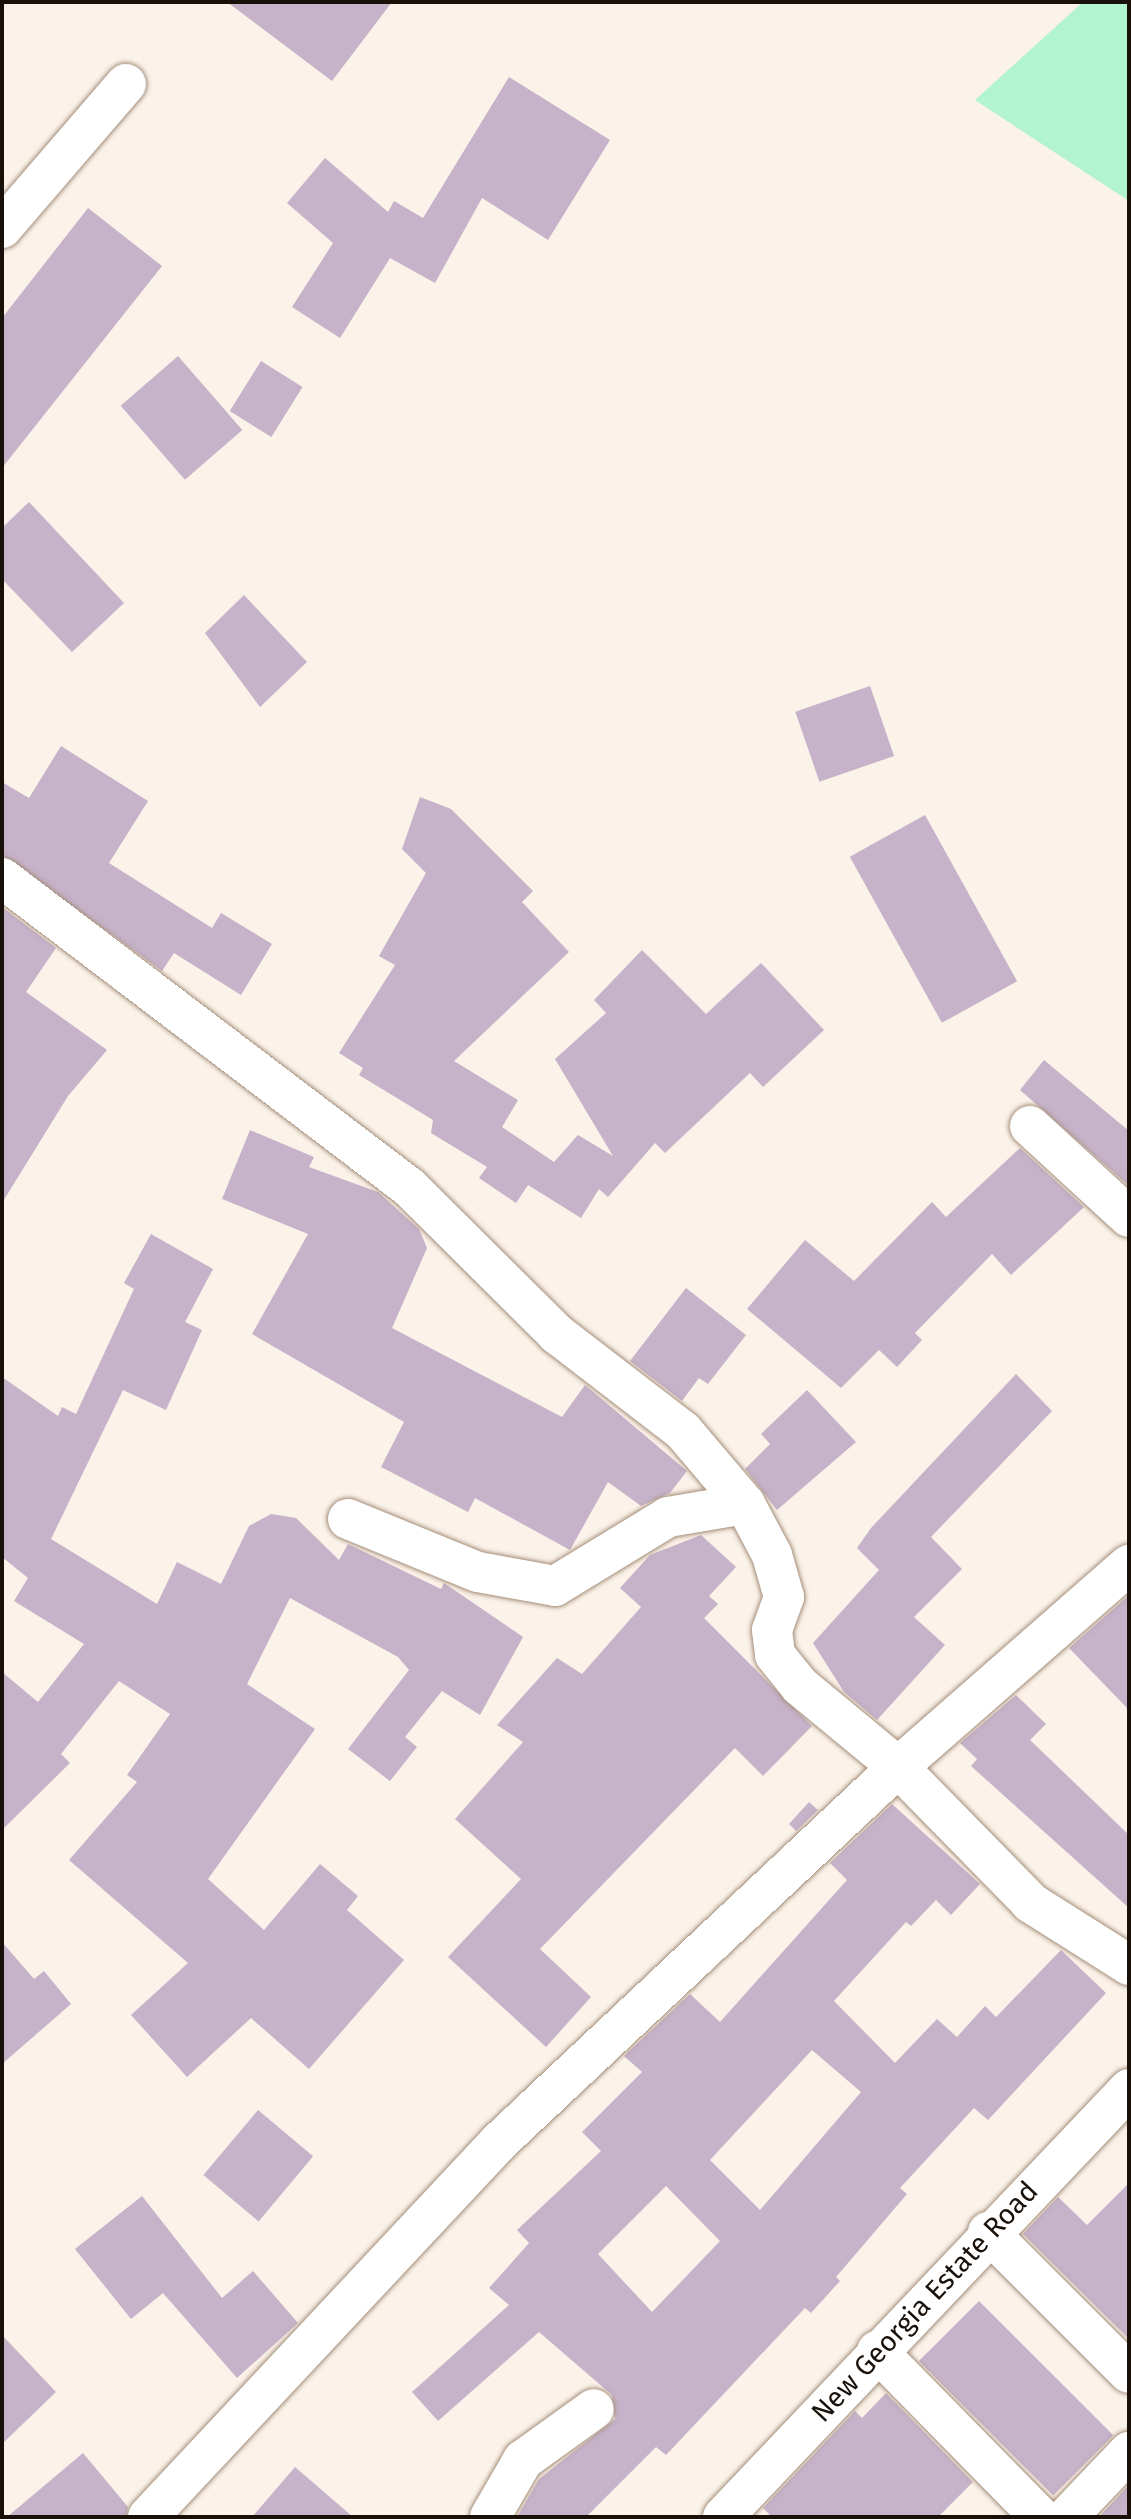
<!DOCTYPE html>
<style>
body{margin:0}
#map{position:relative;width:1131px;height:2519px;overflow:hidden;background:#fbf2e9;font-family:"Fira Sans",sans-serif}
div>[style]{position:absolute}
[style*='--x']{left:calc(var(--x)*1px);top:calc(var(--y)*1px);width:calc(var(--w)*1px);rotate:calc(var(--a)*1deg)}
.green>*{inset:0;background:#b1f4ce}
.building>*{inset:0;background:#c6b2c9;transform-origin:0 0}
.roads{filter:drop-shadow(0 0 2px #a48e7a) drop-shadow(0 0 2px #a48e7a)}
.street>*{height:40px;margin:-20px;padding:0 20px;transform-origin:20px;border-radius:20px;background:#fff}
span{translate:-50% -50%;white-space:nowrap;text-align:center;line-height:1.15;-webkit-text-stroke:8px #fff;paint-order:stroke}
.street-label{font-size:28px;color:#191109}
.frame{position:absolute;inset:0;border:4px solid #191109;pointer-events:none}
</style>
<div id="map">
<div class="green">
<i style="clip-path:polygon(1083px 2px,1129px 2px,1129px 201px,975px 100px)"></i>
</div>
<div class="building">
<i style="clip-path:polygon(227px 2px,392px 2px,332px 81px)"></i>
<i style="clip-path:polygon(509px 77px,610px 140px,548px 240px,482px 198px,435px 283px,390px 258px,340px 338px,292px 307px,333px 243px,287px 203px,325px 158px,388px 212px,394px 201px,423px 218px)"></i>
<i style="clip-path:polygon(88px 208px,162px 266px,2px 468px,2px 318px)"></i>
<i style="left:178px;top:356px;width:98px;height:76px;rotate:49deg"></i>
<i style="left:261px;top:361px;width:49px;height:59px;rotate:32deg"></i>
<i style="clip-path:polygon(29px 502px,124px 603px,72px 652px,2px 579px,2px 528px)"></i>
<i style="clip-path:polygon(244px 595px,307px 662px,260px 707px,205px 633px)"></i>
<i style="left:870px;top:686px;width:74px;height:79px;rotate:71deg"></i>
<i style="clip-path:polygon(61px 746px,148px 801px,109px 863px,212px 928px,221px 913px,272px 944px,241px 995px,174px 953px,162px 971px,2px 855px,2px 782px,29px 798px)"></i>
<i style="clip-path:polygon(420px 797px,451px 809px,533px 891px,522px 902px,569px 952px,454px 1061px,518px 1100px,502px 1127px,554px 1162px,578px 1135px,613px 1156px,555px 1059px,606px 1013px,594px 1000px,642px 950px,706px 1014px,761px 963px,824px 1030px,763px 1087px,750px 1073px,665px 1153px,655px 1143px,608px 1197px,599px 1189px,581px 1218px,528px 1185px,516px 1203px,479px 1178px,487px 1167px,431px 1133px,433px 1120px,359px 1075px,363px 1068px,339px 1053px,395px 965px,379px 956px,426px 873px,402px 849px)"></i>
<i style="left:925px;top:815px;width:190px;height:86px;rotate:61deg"></i>
<i style="clip-path:polygon(2px 907px,56px 948px,26px 992px,107px 1050px,68px 1096px,2px 1203px)"></i>
<i style="clip-path:polygon(1044px 1060px,1129px 1131px,1129px 1186px,1020px 1090px)"></i>
<i style="clip-path:polygon(250px 1130px,314px 1157px,309px 1167px,378px 1192px,419px 1229px,427px 1248px,392px 1328px,562px 1417px,585px 1385px,687px 1471px,670px 1493px,641px 1506px,608px 1482px,570px 1550px,475px 1498px,468px 1512px,381px 1467px,404px 1422px,252px 1334px,308px 1234px,222px 1199px)"></i>
<i style="clip-path:polygon(1020px 1148px,1084px 1207px,1011px 1275px,992px 1254px,915px 1333px,922px 1340px,897px 1367px,879px 1350px,841px 1388px,747px 1309px,805px 1240px,854px 1281px,932px 1202px,946px 1217px)"></i>
<i style="clip-path:polygon(151px 1234px,213px 1269px,185px 1322px,202px 1330px,166px 1410px,123px 1390px,51px 1539px,157px 1604px,177px 1562px,221px 1584px,249px 1526px,271px 1514px,296px 1518px,339px 1560px,348px 1544px,441px 1589px,444px 1583px,523px 1637px,480px 1715px,442px 1691px,405px 1737px,417px 1747px,390px 1781px,348px 1749px,409px 1670px,398px 1657px,290px 1598px,247px 1684px,315px 1729px,208px 1879px,264px 1930px,320px 1864px,358px 1896px,347px 1910px,404px 1960px,309px 2069px,251px 2018px,187px 2077px,131px 2015px,188px 1963px,69px 1860px,137px 1782px,127px 1775px,170px 1714px,119px 1681px,61px 1754px,70px 1763px,2px 1830px,2px 1672px,38px 1702px,84px 1644px,14px 1601px,28px 1578px,2px 1557px,2px 1377px,58px 1416px,62px 1407px,76px 1414px,134px 1289px,124px 1283px)"></i>
<i style="clip-path:polygon(686px 1288px,746px 1335px,708px 1384px,699px 1378px,682px 1401px,630px 1361px)"></i>
<i style="clip-path:polygon(1016px 1374px,1052px 1411px,931px 1537px,962px 1569px,914px 1617px,945px 1645px,877px 1720px,844px 1692px,813px 1643px,879px 1570px,857px 1548px,871px 1528px)"></i>
<i style="clip-path:polygon(807px 1390px,856px 1442px,777px 1510px,745px 1469px,770px 1444px,761px 1434px)"></i>
<i style="clip-path:polygon(701px 1535px,736px 1567px,709px 1596px,718px 1604px,704px 1618px,812px 1726px,763px 1776px,735px 1748px,540px 1949px,591px 1997px,546px 2047px,448px 1957px,521px 1879px,455px 1819px,523px 1742px,497px 1725px,557px 1658px,582px 1674px,641px 1607px,620px 1588px,650px 1555px)"></i>
<i style="clip-path:polygon(1127px 1597px,1129px 1599px,1129px 1710px,1069px 1648px)"></i>
<i style="clip-path:polygon(1016px 1695px,1046px 1724px,1030px 1740px,1129px 1835px,1129px 1908px,971px 1766px,977px 1759px,960px 1743px)"></i>
<i style="clip-path:polygon(809px 1802px,818px 1810px,796px 1831px,789px 1824px)"></i>
<i style="clip-path:polygon(evenodd,892px 1804px,980px 1884px,951px 1915px,936px 1900px,911px 1926px,906px 1922px,834px 2001px,895px 2063px,937px 2019px,957px 2037px,985px 2006px,996px 2017px,1061px 1950px,1106px 1993px,988px 2120px,974px 2108px,900px 2188px,907px 2194px,836px 2277px,840px 2281px,811px 2313px,805px 2308px,666px 2455px,656px 2447px,586px 2517px,517px 2517px,539px 2479px,615px 2419px,612px 2395px,539px 2332px,438px 2421px,412px 2392px,509px 2305px,489px 2288px,529px 2243px,517px 2230px,601px 2151px,582px 2132px,642px 2072px,624px 2056px,690px 1994px,720px 2022px,847px 1880px,830px 1863px,892px 1804px,812px 2050px,861px 2092px,760px 2210px,710px 2160px,812px 2050px,892px 1804px,666px 2186px,720px 2241px,652px 2312px,598px 2254px,666px 2186px)"></i>
<i style="clip-path:polygon(2px 1942px,34px 1979px,44px 1971px,71px 2004px,2px 2064px)"></i>
<i style="left:258px;top:2110px;width:72px;height:85px;rotate:40deg"></i>
<i style="clip-path:polygon(1129px 2183px,1129px 2339px,1023px 2234px,1058px 2197px,1087px 2225px)"></i>
<i style="clip-path:polygon(142px 2196px,222px 2298px,253px 2271px,298px 2323px,237px 2378px,163px 2293px,131px 2319px,75px 2249px)"></i>
<i style="left:979px;top:2301px;width:190px;height:85px;rotate:45deg"></i>
<i style="clip-path:polygon(2px 2335px,56px 2392px,2px 2444px)"></i>
<i style="clip-path:polygon(886px 2393px,973px 2482px,938px 2517px,772px 2517px,763px 2508px,855px 2411px,862px 2418px)"></i>
<i style="clip-path:polygon(83px 2453px,128px 2507px,126px 2517px,7px 2517px)"></i>
<i style="clip-path:polygon(295px 2467px,353px 2517px,252px 2517px)"></i>
<i style="clip-path:polygon(1129px 2485px,1129px 2517px,1099px 2517px)"></i>
</div>
<div class="roads">
<div class="street">
<i style="--x:2;--y:228;--w:190;--a:-49.3"></i>
<i style="--x:2;--y:878;--w:511;--a:37.21"></i>
<i style="--x:409;--y:1187;--w:209;--a:44.8"></i>
<i style="--x:557;--y:1334;--w:159;--a:37.6"></i>
<i style="--x:683;--y:1431;--w:96;--a:49.7"></i>
<i style="--x:745;--y:1504;--w:58;--a:62.1"></i>
<i style="--x:772;--y:1555;--w:44;--a:74.1"></i>
<i style="--x:784;--y:1597;--w:35;--a:110"></i>
<i style="--x:772;--y:1630;--w:25;--a:83"></i>
<i style="--x:775;--y:1655;--w:40;--a:51"></i>
<i style="--x:800;--y:1686;--w:127;--a:39.6"></i>
<i style="--x:898;--y:1767;--w:190;--a:45.6"></i>
<i style="--x:1031;--y:1903;--w:116;--a:32.3"></i>
<i style="--x:1030;--y:1126;--w:134;--a:42.6"></i>
<i style="--x:348;--y:1519;--w:140;--a:22.2"></i>
<i style="--x:478;--y:1572;--w:78;--a:10.3"></i>
<i style="--x:555;--y:1586;--w:132;--a:-31.4"></i>
<i style="--x:668;--y:1517;--w:78;--a:-9.6"></i>
<i style="--x:988;--y:2232;--w:199;--a:45"></i>
<i style="--x:877;--y:2351;--w:233;--a:45.5"></i>
<i style="--x:148;--y:2517;--w:514;--a:-46.89"></i>
<i style="--x:499;--y:2142;--w:548;--a:-43.22"></i>
<i style="--x:898;--y:1767;--w:307;--a:-41.2"></i>
<i style="--x:490;--y:2517;--w:66;--a:-59.9"></i>
<i style="--x:523;--y:2460;--w:87;--a:-35.7"></i>
<i style="--x:723;--y:2517;--w:590;--a:-46.51"></i>
<i style="--x:1067;--y:2517;--w:90;--a:-46.4"></i>
</div>
</div>
<div class="street-label">
<span style="left:925px;top:2302px;rotate:-47deg">New Georgia Estate Road</span>
</div>
<div class="frame"></div>
</div>
